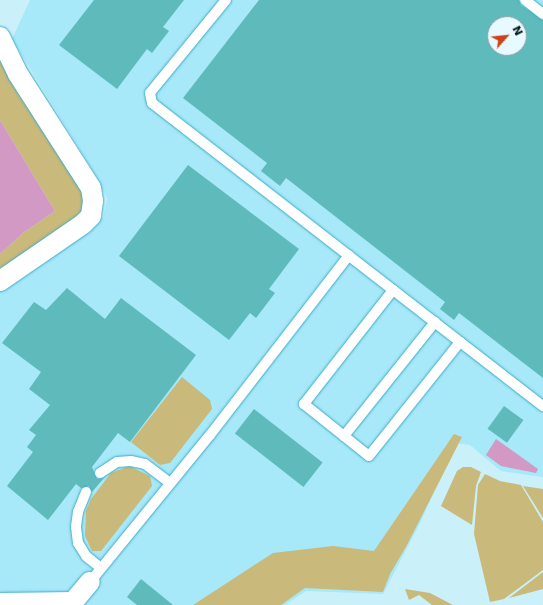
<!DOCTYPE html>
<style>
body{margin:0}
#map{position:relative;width:543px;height:605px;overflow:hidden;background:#caf0fa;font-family:"DejaVu Sans",sans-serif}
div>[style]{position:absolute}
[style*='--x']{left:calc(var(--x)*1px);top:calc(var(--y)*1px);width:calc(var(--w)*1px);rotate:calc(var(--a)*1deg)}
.built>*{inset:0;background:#a7e8f9}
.green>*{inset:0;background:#c9b97a}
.water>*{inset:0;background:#d299c4}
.building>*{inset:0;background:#5fbbbb;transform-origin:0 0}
.roads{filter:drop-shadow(0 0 1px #3aacc5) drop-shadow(0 0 1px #3aacc5)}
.lane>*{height:10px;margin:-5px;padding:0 5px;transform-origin:5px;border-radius:5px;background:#fff}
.street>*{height:20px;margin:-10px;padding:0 10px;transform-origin:10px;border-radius:10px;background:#fff}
span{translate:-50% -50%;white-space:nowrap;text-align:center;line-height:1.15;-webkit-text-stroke:3px #e7faff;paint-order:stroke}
.north{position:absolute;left:487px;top:16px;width:40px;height:40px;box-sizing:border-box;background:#e7faff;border:1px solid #8b9ca1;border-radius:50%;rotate:63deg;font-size:11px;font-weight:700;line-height:16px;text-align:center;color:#000f14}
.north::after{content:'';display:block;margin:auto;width:14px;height:18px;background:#cb421b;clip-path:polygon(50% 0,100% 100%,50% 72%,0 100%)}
</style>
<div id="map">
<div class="built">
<i style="clip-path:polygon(evenodd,30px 0,543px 0,543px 477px,501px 471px,470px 445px,456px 443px,420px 523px,383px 594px,306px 591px,285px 605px,0 605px,0 291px,103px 217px,107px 199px,98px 179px,12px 39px,30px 0,495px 24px,519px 24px,519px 48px,495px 48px,495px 24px)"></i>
</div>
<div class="green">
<i style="clip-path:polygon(0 53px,87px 192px,80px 218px,0 275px,0 254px,23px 233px,55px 211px,0 120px)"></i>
<i style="clip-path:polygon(182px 377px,210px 400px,212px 409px,170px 463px,160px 465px,131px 442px)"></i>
<i style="clip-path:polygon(454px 434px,462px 437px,407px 545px,390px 574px,383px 592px,305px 588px,281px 605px,193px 605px,273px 553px,333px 546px,374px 551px)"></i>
<i style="clip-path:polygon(129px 466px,150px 476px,152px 486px,101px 551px,92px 551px,85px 536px,86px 511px,91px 499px,111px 473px)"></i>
<i style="clip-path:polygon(463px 467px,471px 467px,481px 472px,476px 486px,472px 525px,441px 506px,457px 471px)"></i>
<i style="clip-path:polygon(485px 474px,500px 481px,521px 485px,543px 522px,543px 570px,504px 599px,490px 602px,474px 534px,478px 485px)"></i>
<i style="clip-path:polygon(523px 486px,543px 489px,543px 518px)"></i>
<i style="clip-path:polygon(543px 572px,543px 589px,509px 598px)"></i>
<i style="clip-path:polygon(405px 589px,430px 593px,453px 605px,432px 605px,419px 595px,409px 600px)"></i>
</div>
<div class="water">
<i style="clip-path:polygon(0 120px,55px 211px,23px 233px,0 254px)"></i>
<i style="clip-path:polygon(496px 439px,538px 469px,536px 473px,501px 466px,486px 455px)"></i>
</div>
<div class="building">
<i style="clip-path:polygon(94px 0,184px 0,163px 27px,169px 31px,152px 53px,147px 49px,117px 89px,59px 45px)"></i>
<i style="clip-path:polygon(evenodd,259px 0,519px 0,521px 5px,543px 20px,543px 378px,459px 313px,454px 320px,440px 309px,445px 302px,286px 178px,280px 186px,261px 171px,267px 163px,183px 98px,259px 0,495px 24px,519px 24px,519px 48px,495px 48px,495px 24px)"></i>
<i style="clip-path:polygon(188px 165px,299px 249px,269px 289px,275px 293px,256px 318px,250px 313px,229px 340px,119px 256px)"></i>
<i style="clip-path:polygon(67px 288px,105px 319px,121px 298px,196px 355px,130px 442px,118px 433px,92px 467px,97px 479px,104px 478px,92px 492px,89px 486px,81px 488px,76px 484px,48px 520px,7px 486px,33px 452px,27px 447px,36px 435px,29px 430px,50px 405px,29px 389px,41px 372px,2px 343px,34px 302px,46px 310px)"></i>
<i style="left:504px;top:406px;width:24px;height:28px;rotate:36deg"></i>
<i style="left:254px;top:409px;width:87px;height:31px;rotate:38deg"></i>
<i style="clip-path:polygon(141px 579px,173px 605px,137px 605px,127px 597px)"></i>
</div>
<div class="roads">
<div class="lane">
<i style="--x:226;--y:0;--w:120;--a:129.3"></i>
<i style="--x:150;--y:93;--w:10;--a:79"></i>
<i style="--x:152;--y:103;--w:495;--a:37.8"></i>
<i style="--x:525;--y:0;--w:23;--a:38"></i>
<i style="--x:393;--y:290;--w:145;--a:128"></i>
<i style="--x:304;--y:404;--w:83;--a:38.7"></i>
<i style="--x:369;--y:456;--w:146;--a:-51.4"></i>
<i style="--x:344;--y:436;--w:146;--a:-51.4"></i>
<i style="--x:100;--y:473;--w:20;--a:-33"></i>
<i style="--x:117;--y:462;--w:14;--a:-4"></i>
<i style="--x:131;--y:461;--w:14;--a:12"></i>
<i style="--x:145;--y:464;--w:31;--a:37"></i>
<i style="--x:86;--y:492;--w:22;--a:112"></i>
<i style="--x:78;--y:512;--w:15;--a:98"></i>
<i style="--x:76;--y:527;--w:16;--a:83"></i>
<i style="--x:78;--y:543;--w:15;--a:58"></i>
<i style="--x:86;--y:556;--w:19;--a:39"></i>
<i style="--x:90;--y:582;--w:190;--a:-50.8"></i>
<i style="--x:210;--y:435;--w:227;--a:-52.3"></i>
</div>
<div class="street">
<i style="--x:0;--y:37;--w:41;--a:64.1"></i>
<i style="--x:18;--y:74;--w:135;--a:57.4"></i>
<i style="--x:91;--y:188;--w:13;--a:81"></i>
<i style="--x:93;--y:201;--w:15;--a:98"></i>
<i style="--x:91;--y:216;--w:11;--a:135"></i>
<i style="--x:83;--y:224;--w:101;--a:145.5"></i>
<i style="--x:0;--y:603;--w:73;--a:-0.8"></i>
<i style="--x:73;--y:602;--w:26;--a:-50"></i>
</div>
</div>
<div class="north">N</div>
</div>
